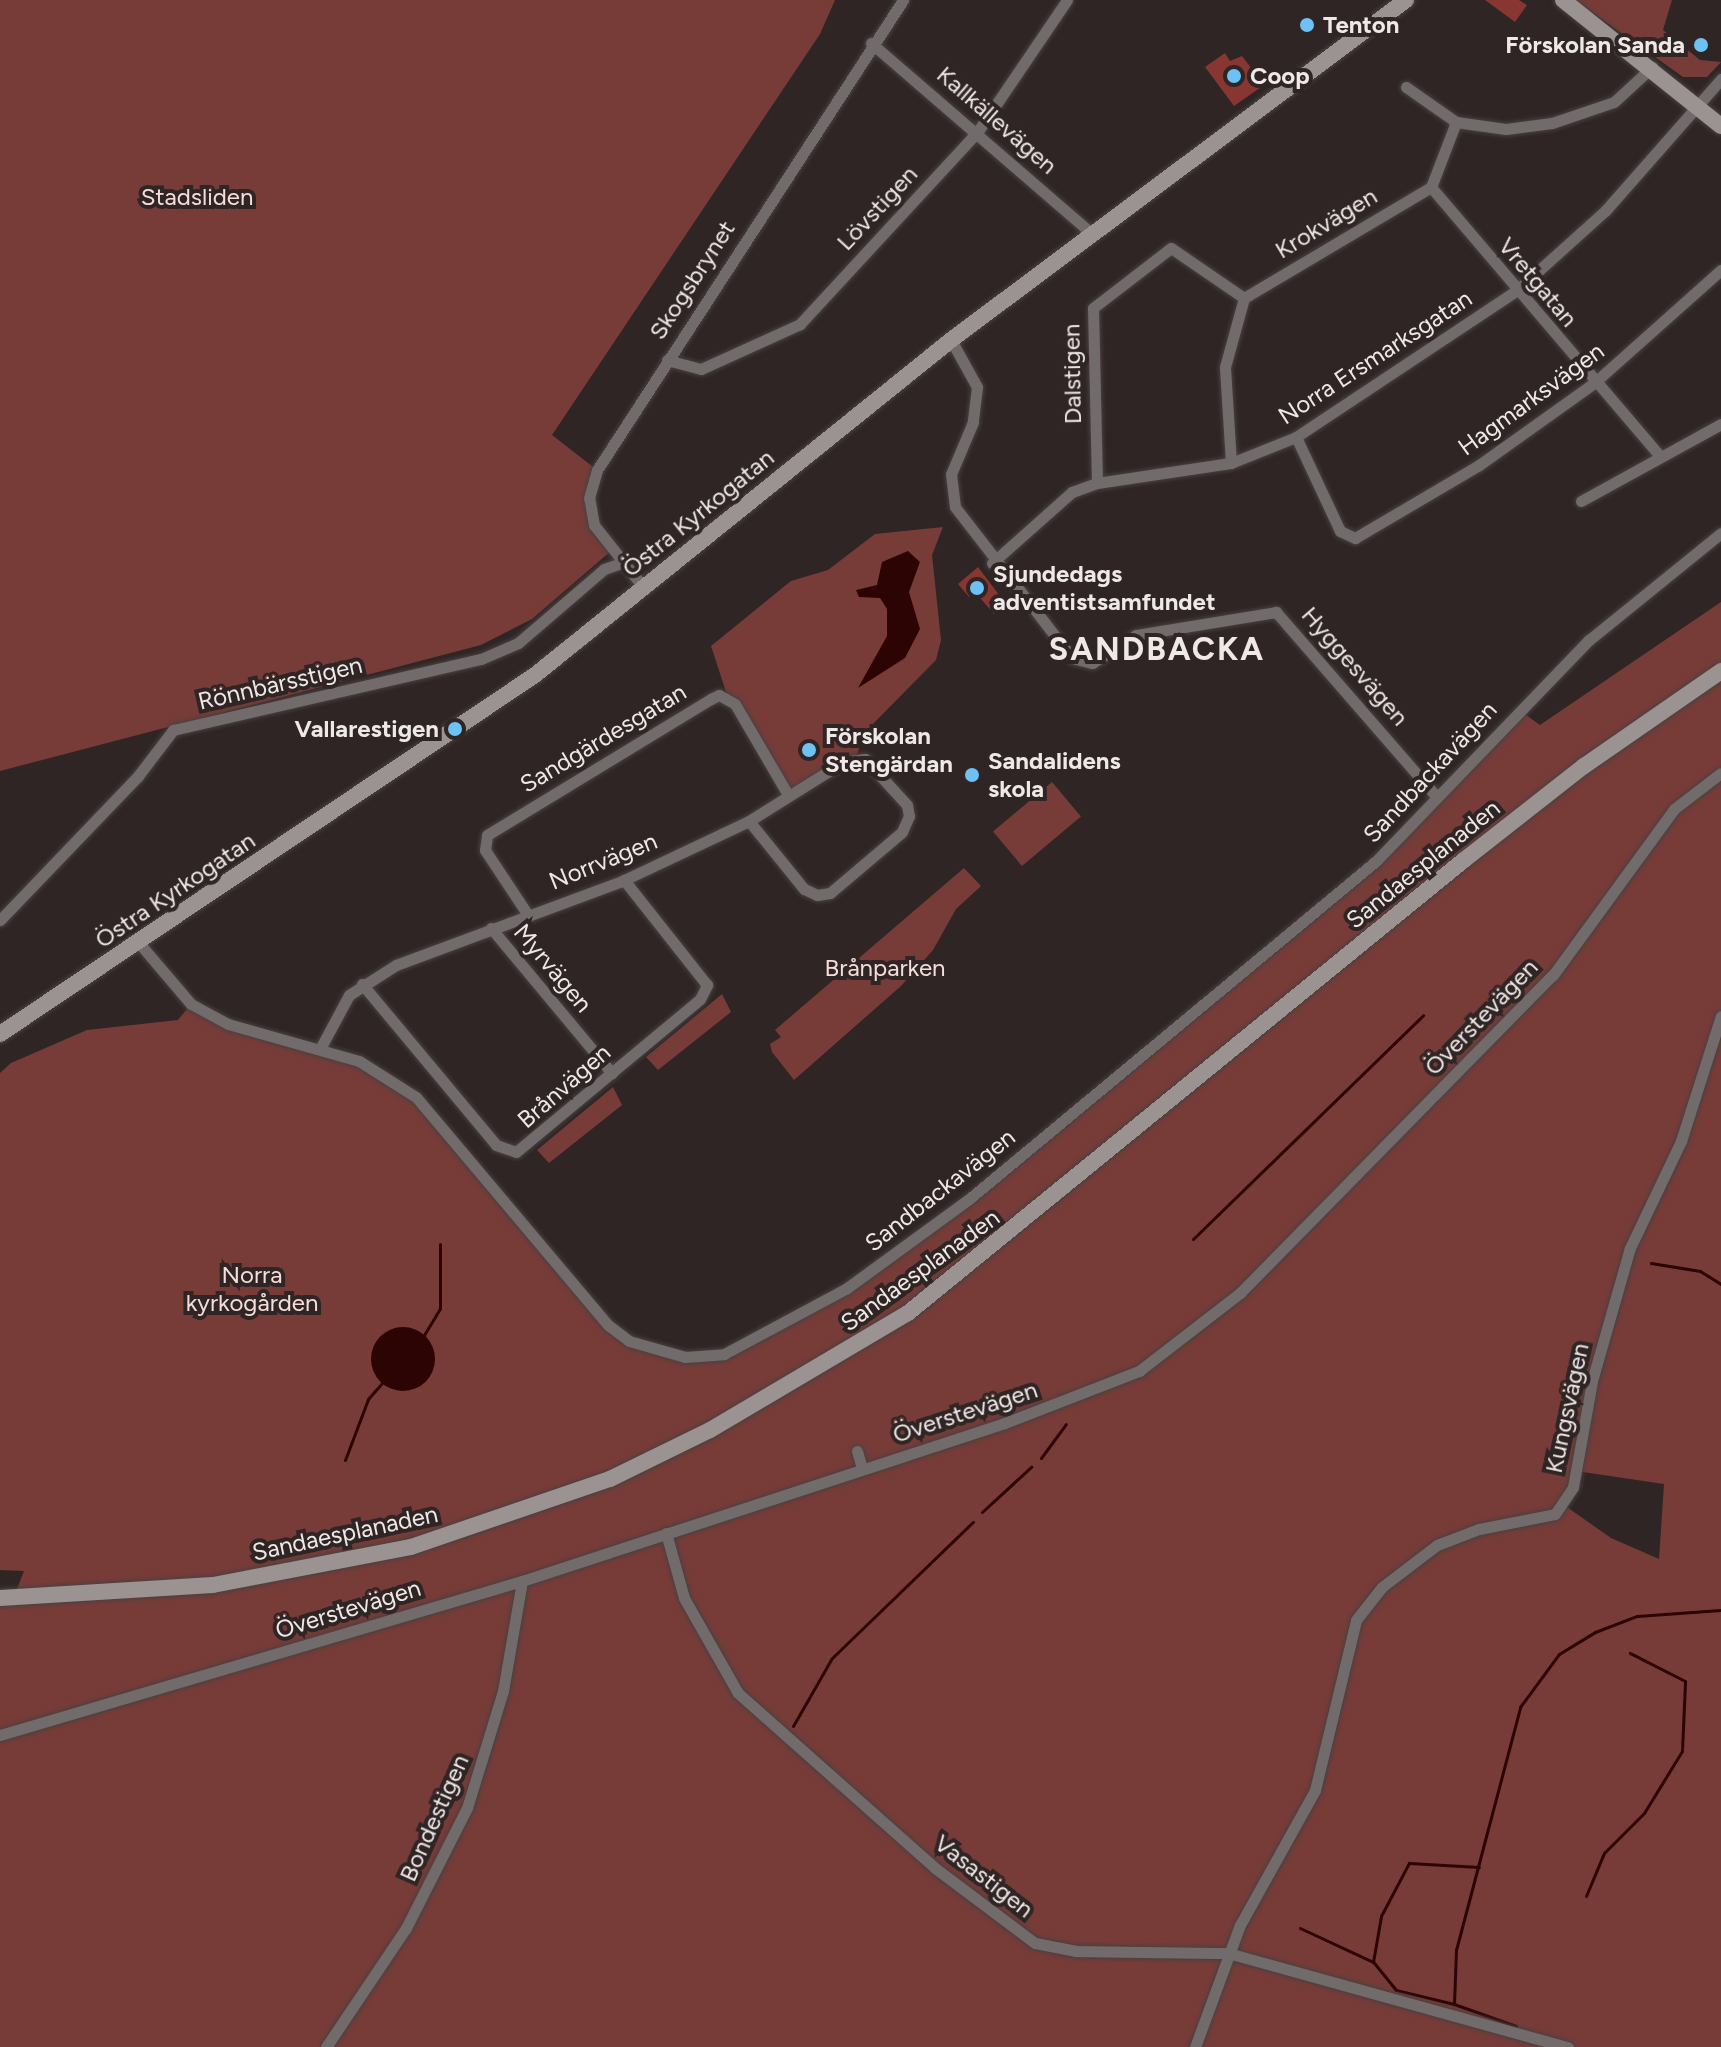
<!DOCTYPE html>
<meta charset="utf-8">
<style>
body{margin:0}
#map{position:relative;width:1721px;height:2047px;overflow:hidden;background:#2f2525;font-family:Figtree,sans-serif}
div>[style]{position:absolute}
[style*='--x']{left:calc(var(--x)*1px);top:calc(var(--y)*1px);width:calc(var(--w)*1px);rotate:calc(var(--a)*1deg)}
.green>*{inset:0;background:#783c38;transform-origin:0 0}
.water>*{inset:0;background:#2c0404}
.round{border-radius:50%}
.stream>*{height:3px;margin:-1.5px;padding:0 1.5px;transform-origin:1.5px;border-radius:1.5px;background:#2c0404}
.building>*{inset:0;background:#873632}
.roads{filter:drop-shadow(0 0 2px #4a4040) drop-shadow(0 0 2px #4a4040)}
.street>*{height:11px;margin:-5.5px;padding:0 5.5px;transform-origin:5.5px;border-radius:5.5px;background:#716c6b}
.secondary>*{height:16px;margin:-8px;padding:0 8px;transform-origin:8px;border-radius:8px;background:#9b9292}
.dots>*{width:22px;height:22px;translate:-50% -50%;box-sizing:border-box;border:4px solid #2f2525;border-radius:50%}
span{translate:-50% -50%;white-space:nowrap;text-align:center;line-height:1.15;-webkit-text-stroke:8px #2f2525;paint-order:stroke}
.poi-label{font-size:24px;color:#eee8e7;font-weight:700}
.left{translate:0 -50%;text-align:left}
.right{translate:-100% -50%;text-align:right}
.street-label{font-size:24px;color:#eee8e7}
.park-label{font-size:24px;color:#f6ddda}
.district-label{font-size:32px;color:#eee8e7;font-weight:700;letter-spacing:2px}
</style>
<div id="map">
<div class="green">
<i style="clip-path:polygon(0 0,835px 0,820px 34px,552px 435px,597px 470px,589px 498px,611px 551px,532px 619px,481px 645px,0 771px)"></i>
<i style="clip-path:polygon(1575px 0,1672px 0,1663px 30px,1700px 60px,1721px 62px,1707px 77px,1683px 77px)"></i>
<i style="clip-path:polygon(943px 527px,932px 555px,941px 640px,936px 660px,865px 732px,856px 757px,787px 793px,728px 698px,711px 646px,791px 581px,828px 570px,875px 534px)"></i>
<i style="clip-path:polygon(evenodd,1721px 602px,1721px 2047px,0 2047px,0 1598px,13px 1599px,24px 1571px,0 1570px,0 1073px,11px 1063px,87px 1030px,178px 1020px,191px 1004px,228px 1024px,359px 1061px,416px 1097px,608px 1325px,662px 1353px,724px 1354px,873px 1271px,1343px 889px,1519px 710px,1540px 725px,1721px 602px,1576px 1471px,1664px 1484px,1659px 1559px,1611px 1538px,1564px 1505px,1576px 1471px)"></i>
<i style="left:1052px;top:782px;width:45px;height:77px;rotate:50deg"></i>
<i style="clip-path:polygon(964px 868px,981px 886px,956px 909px,933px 950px,901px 986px,794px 1080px,772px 1052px,770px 1044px,781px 1037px,775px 1030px)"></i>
<i style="clip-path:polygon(722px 994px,731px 1012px,658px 1070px,646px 1057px)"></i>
<i style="clip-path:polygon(613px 1087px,622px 1105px,549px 1163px,537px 1150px)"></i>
</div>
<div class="water">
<i style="clip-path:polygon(908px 551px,920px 562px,909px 592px,920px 629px,905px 658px,858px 688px,887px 636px,887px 609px,880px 598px,859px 597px,856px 590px,877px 585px,882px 562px)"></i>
<i class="round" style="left:371px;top:1327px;width:64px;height:64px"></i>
</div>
<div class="stream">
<i style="--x:1193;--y:1239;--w:321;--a:-44.2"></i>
<i style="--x:1651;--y:1263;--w:50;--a:9.3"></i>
<i style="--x:1700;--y:1271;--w:25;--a:32"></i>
<i style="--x:424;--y:1335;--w:31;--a:-59"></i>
<i style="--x:440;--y:1308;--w:64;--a:-90"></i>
<i style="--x:1041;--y:1458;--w:42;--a:-53.7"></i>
<i style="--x:345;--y:1460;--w:65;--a:-69.3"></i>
<i style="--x:368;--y:1399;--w:21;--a:-49"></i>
<i style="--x:982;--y:1512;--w:67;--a:-42.6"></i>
<i style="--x:793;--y:1726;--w:78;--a:-60.2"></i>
<i style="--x:832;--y:1658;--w:196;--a:-44"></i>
<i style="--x:1586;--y:1896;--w:47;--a:-67.3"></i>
<i style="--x:1604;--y:1853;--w:57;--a:-45"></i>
<i style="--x:1644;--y:1813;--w:73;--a:-58.5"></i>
<i style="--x:1682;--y:1751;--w:70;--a:-87.5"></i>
<i style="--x:1685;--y:1681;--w:62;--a:-153"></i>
<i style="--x:1300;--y:1928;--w:81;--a:25"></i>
<i style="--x:1454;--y:2004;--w:60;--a:-166.4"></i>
<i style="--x:1396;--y:1990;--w:36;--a:-129"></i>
<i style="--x:1373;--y:1962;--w:47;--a:-80.1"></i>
<i style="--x:1381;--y:1916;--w:60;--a:-62.2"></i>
<i style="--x:1409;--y:1863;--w:70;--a:3.3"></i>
<i style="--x:1516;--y:2026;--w:66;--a:-160.5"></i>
<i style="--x:1454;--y:2004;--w:54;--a:-87.9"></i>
<i style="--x:1456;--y:1950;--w:251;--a:-75.2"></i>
<i style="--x:1520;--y:1707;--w:66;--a:-53.7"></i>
<i style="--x:1559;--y:1654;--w:42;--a:-31.4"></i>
<i style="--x:1595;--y:1632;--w:45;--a:-20.9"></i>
<i style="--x:1637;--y:1616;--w:84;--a:-4.1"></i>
</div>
<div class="building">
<i style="clip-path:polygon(1485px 0,1519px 0,1527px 5px,1515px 22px)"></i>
<i style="clip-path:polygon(1225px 53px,1230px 61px,1242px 56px,1264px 85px,1234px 106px,1205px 67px)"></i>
<i style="clip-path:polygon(978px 567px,1006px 604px,994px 614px,975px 592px,969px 597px,958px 584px)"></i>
</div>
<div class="roads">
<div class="street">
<i style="--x:871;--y:43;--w:292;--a:40.8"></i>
<i style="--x:1406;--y:87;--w:61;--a:35"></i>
<i style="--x:1456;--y:122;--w:50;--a:8"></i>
<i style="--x:1506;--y:129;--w:46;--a:-7.4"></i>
<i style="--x:1552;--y:123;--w:65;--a:-18.7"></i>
<i style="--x:1614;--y:102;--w:52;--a:-42.6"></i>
<i style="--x:1456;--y:122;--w:70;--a:111"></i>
<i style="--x:1431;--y:187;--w:353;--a:49.6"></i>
<i style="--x:1244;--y:298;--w:217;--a:-30.7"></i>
<i style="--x:951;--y:340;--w:54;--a:61"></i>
<i style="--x:977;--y:387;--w:35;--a:97"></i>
<i style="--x:973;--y:422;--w:56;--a:112.9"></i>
<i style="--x:951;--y:474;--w:33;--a:83"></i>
<i style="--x:955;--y:507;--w:191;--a:52.2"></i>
<i style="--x:1072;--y:658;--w:21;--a:14"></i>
<i style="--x:1092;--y:663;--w:52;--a:-32.5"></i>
<i style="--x:1136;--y:635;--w:142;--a:-9.3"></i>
<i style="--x:1276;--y:612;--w:245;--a:49"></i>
<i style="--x:667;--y:360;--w:35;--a:15"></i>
<i style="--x:701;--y:369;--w:109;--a:-24.4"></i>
<i style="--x:800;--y:324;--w:263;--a:-47.3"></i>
<i style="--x:978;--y:131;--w:158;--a:-55.8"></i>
<i style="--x:1296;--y:437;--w:104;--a:64.9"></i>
<i style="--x:1340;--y:531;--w:17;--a:25"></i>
<i style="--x:1355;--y:538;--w:144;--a:-30.5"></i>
<i style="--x:1479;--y:465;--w:141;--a:-35.5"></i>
<i style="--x:1594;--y:383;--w:170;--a:-41.7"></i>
<i style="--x:1231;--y:463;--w:96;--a:-93.6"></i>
<i style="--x:1225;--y:367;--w:72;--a:-74.6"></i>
<i style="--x:1097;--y:483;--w:175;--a:-91.3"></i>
<i style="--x:1093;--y:308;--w:98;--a:-37.6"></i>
<i style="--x:1171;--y:248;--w:88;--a:34.4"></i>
<i style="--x:1581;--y:501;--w:160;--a:-28.8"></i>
<i style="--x:992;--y:563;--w:107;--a:-41.6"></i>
<i style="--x:1072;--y:492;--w:27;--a:-20"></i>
<i style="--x:1097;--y:483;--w:135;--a:-8.5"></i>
<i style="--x:1231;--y:463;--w:70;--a:-21.8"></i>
<i style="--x:1296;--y:437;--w:264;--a:-33.6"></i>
<i style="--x:1516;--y:291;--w:120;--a:-42"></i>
<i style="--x:1605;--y:211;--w:176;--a:-48.7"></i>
<i style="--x:644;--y:588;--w:80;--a:-128.4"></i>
<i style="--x:594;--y:525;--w:27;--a:-100"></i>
<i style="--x:589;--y:498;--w:29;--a:-74"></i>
<i style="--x:597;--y:470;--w:561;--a:-56.93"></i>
<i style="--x:528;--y:915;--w:78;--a:-123.5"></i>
<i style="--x:485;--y:850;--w:15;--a:-82"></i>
<i style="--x:487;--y:835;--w:262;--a:-31.3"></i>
<i style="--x:711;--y:699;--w:9;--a:-27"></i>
<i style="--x:719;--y:695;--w:18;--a:29"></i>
<i style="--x:735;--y:704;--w:103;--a:59.7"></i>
<i style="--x:0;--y:920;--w:199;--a:-46.2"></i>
<i style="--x:138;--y:776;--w:58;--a:-52.7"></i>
<i style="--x:173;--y:730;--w:316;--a:-13"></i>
<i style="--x:481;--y:659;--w:40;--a:-23.4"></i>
<i style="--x:518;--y:643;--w:113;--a:-40.7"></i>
<i style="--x:604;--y:569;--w:18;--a:-19"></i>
<i style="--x:491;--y:928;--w:189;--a:50.2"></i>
<i style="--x:139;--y:943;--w:80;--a:49.6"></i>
<i style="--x:191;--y:1004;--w:42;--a:28.4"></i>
<i style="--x:228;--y:1024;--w:136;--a:15.8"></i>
<i style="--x:359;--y:1061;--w:67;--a:32.3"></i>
<i style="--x:416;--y:1097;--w:298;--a:49.9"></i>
<i style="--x:608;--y:1325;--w:26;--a:37"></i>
<i style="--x:629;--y:1341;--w:58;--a:15.9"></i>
<i style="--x:685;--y:1357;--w:39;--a:-4"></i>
<i style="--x:724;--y:1354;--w:140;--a:-28.2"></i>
<i style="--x:847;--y:1288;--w:151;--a:-36.1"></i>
<i style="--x:969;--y:1199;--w:529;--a:-39.71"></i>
<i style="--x:1376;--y:861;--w:307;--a:-46.1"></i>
<i style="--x:1589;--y:640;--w:170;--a:-39"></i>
<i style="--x:362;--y:984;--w:209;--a:50.2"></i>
<i style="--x:496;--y:1145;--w:21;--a:19"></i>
<i style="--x:516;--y:1152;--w:239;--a:-39.7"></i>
<i style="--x:700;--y:999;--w:16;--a:-63"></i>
<i style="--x:707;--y:985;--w:134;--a:-128.3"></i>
<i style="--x:321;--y:1047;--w:59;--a:-61.7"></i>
<i style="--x:349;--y:995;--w:56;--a:-32.6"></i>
<i style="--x:396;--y:965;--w:243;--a:-20.4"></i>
<i style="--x:624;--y:880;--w:138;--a:-25.3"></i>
<i style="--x:749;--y:821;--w:111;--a:-32.1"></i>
<i style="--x:843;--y:762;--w:22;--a:-8"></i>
<i style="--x:865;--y:759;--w:62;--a:47.6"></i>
<i style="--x:907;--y:805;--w:11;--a:80"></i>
<i style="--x:909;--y:816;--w:17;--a:114"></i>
<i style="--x:902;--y:832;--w:94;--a:139.7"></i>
<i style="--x:830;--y:893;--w:13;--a:171"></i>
<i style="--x:817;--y:895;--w:14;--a:-155"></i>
<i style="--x:804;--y:889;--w:87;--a:-129"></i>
<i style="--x:857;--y:1451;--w:18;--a:74"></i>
<i style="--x:666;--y:1533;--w:67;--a:74.5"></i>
<i style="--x:684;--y:1598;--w:109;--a:60.4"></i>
<i style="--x:738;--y:1693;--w:264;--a:41.6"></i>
<i style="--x:935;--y:1868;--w:125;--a:36.9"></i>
<i style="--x:1035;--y:1943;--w:42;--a:11"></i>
<i style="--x:1076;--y:1951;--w:152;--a:0.8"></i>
<i style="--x:1228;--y:1953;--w:353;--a:15.5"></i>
<i style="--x:0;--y:1735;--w:544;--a:-16.44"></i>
<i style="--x:522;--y:1581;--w:508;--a:-18.11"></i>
<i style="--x:1005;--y:1423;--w:144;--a:-21.2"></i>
<i style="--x:1139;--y:1371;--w:128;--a:-37.7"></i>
<i style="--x:1240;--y:1293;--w:446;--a:-45.5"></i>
<i style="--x:1553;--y:975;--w:205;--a:-53.9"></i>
<i style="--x:1674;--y:809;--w:59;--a:-37.5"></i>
<i style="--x:326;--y:2047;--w:143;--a:-56.1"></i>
<i style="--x:406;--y:1928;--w:135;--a:-63.1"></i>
<i style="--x:467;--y:1808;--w:122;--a:-72.9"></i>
<i style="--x:503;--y:1691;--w:112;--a:-80.2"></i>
<i style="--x:1195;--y:2047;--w:130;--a:-69.8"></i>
<i style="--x:1240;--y:1925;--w:154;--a:-60.9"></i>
<i style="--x:1315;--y:1790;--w:175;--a:-76.4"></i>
<i style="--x:1356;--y:1620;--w:42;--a:-51.8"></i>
<i style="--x:1382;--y:1587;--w:69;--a:-37.4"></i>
<i style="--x:1437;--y:1545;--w:45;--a:-20.9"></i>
<i style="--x:1479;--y:1529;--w:77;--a:-11.2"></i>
<i style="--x:1555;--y:1514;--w:32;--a:-56"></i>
<i style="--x:1573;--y:1487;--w:108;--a:-79.8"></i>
<i style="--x:1592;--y:1381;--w:138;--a:-74.1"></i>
<i style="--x:1630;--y:1248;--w:119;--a:-64.5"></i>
<i style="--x:1681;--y:1141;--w:131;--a:-72.3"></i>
</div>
<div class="secondary">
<i style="--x:1563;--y:0;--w:202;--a:38.6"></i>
<i style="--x:0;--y:1034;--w:644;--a:-33.86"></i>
<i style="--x:535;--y:675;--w:534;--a:-38.84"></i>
<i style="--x:951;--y:340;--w:568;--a:-36.77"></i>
<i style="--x:0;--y:1598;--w:213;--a:-3.5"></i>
<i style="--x:213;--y:1585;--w:202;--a:-10.9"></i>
<i style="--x:411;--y:1547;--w:210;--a:-18.9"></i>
<i style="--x:610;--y:1479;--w:111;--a:-26.1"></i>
<i style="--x:710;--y:1430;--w:230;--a:-30.6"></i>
<i style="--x:908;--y:1313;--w:717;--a:-39.17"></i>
<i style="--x:1464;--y:860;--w:152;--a:-38.1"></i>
<i style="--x:1584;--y:766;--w:167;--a:-34.7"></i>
</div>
</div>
<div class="dots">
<i style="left:1307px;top:25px;background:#6dc2f3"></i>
<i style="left:1701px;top:45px;background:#6dc2f3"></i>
<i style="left:1234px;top:76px;background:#6dc2f3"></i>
<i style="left:977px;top:588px;background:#6dc2f3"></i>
<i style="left:455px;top:729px;background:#6dc2f3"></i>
<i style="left:809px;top:750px;background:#6dc2f3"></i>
<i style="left:972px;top:775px;background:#6dc2f3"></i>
</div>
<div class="poi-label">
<span class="left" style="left:1323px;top:25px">Tenton</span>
<span class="right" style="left:1685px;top:45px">Förskolan Sanda</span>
<span class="left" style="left:1250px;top:76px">Coop</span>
<span class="left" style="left:993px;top:588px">Sjundedags<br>adventistsamfundet</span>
<span class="right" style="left:439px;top:729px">Vallarestigen</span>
<span class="left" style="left:825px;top:750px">Förskolan<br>Stengärdan</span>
<span class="left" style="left:988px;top:775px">Sandalidens<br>skola</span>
</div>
<div class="street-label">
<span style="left:997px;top:120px;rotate:41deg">Kallkällevägen</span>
<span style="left:877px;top:208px;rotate:-47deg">Lövstigen</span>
<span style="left:1326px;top:223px;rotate:-31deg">Krokvägen</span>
<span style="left:692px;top:280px;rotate:-57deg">Skogsbrynet</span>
<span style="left:1538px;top:282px;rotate:50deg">Vretgatan</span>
<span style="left:1375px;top:357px;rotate:-33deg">Norra Ersmarksgatan</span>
<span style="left:1072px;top:374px;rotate:-91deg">Dalstigen</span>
<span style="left:1531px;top:399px;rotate:-36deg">Hagmarksvägen</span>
<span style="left:698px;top:513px;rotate:-39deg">Östra Kyrkogatan</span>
<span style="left:1355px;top:666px;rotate:49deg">Hyggesvägen</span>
<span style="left:280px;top:683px;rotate:-13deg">Rönnbärsstigen</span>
<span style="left:603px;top:738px;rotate:-31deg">Sandgärdesgatan</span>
<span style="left:1430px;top:772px;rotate:-47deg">Sandbackavägen</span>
<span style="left:603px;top:861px;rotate:-22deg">Norrvägen</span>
<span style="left:1423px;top:864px;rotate:-39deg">Sandaesplanaden</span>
<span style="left:175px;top:890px;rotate:-34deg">Östra Kyrkogatan</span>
<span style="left:553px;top:968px;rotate:50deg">Myrvägen</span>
<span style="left:1481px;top:1017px;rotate:-46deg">Överstevägen</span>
<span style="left:564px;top:1086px;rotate:-41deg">Brånvägen</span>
<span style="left:940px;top:1190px;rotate:-38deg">Sandbackavägen</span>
<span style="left:920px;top:1270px;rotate:-36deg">Sandaesplanaden</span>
<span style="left:1567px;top:1408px;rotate:-78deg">Kungsvägen</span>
<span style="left:965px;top:1412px;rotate:-18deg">Överstevägen</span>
<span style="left:345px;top:1533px;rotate:-12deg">Sandaesplanaden</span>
<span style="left:348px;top:1609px;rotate:-17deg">Överstevägen</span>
<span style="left:434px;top:1818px;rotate:-66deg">Bondestigen</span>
<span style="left:984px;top:1876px;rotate:38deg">Vasastigen</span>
</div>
<div class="park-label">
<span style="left:197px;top:197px">Stadsliden</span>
<span style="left:885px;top:968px">Brånparken</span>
<span style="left:252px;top:1289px">Norra<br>kyrkogården</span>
</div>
<div class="district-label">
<span style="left:1157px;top:649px">SANDBACKA</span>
</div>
</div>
